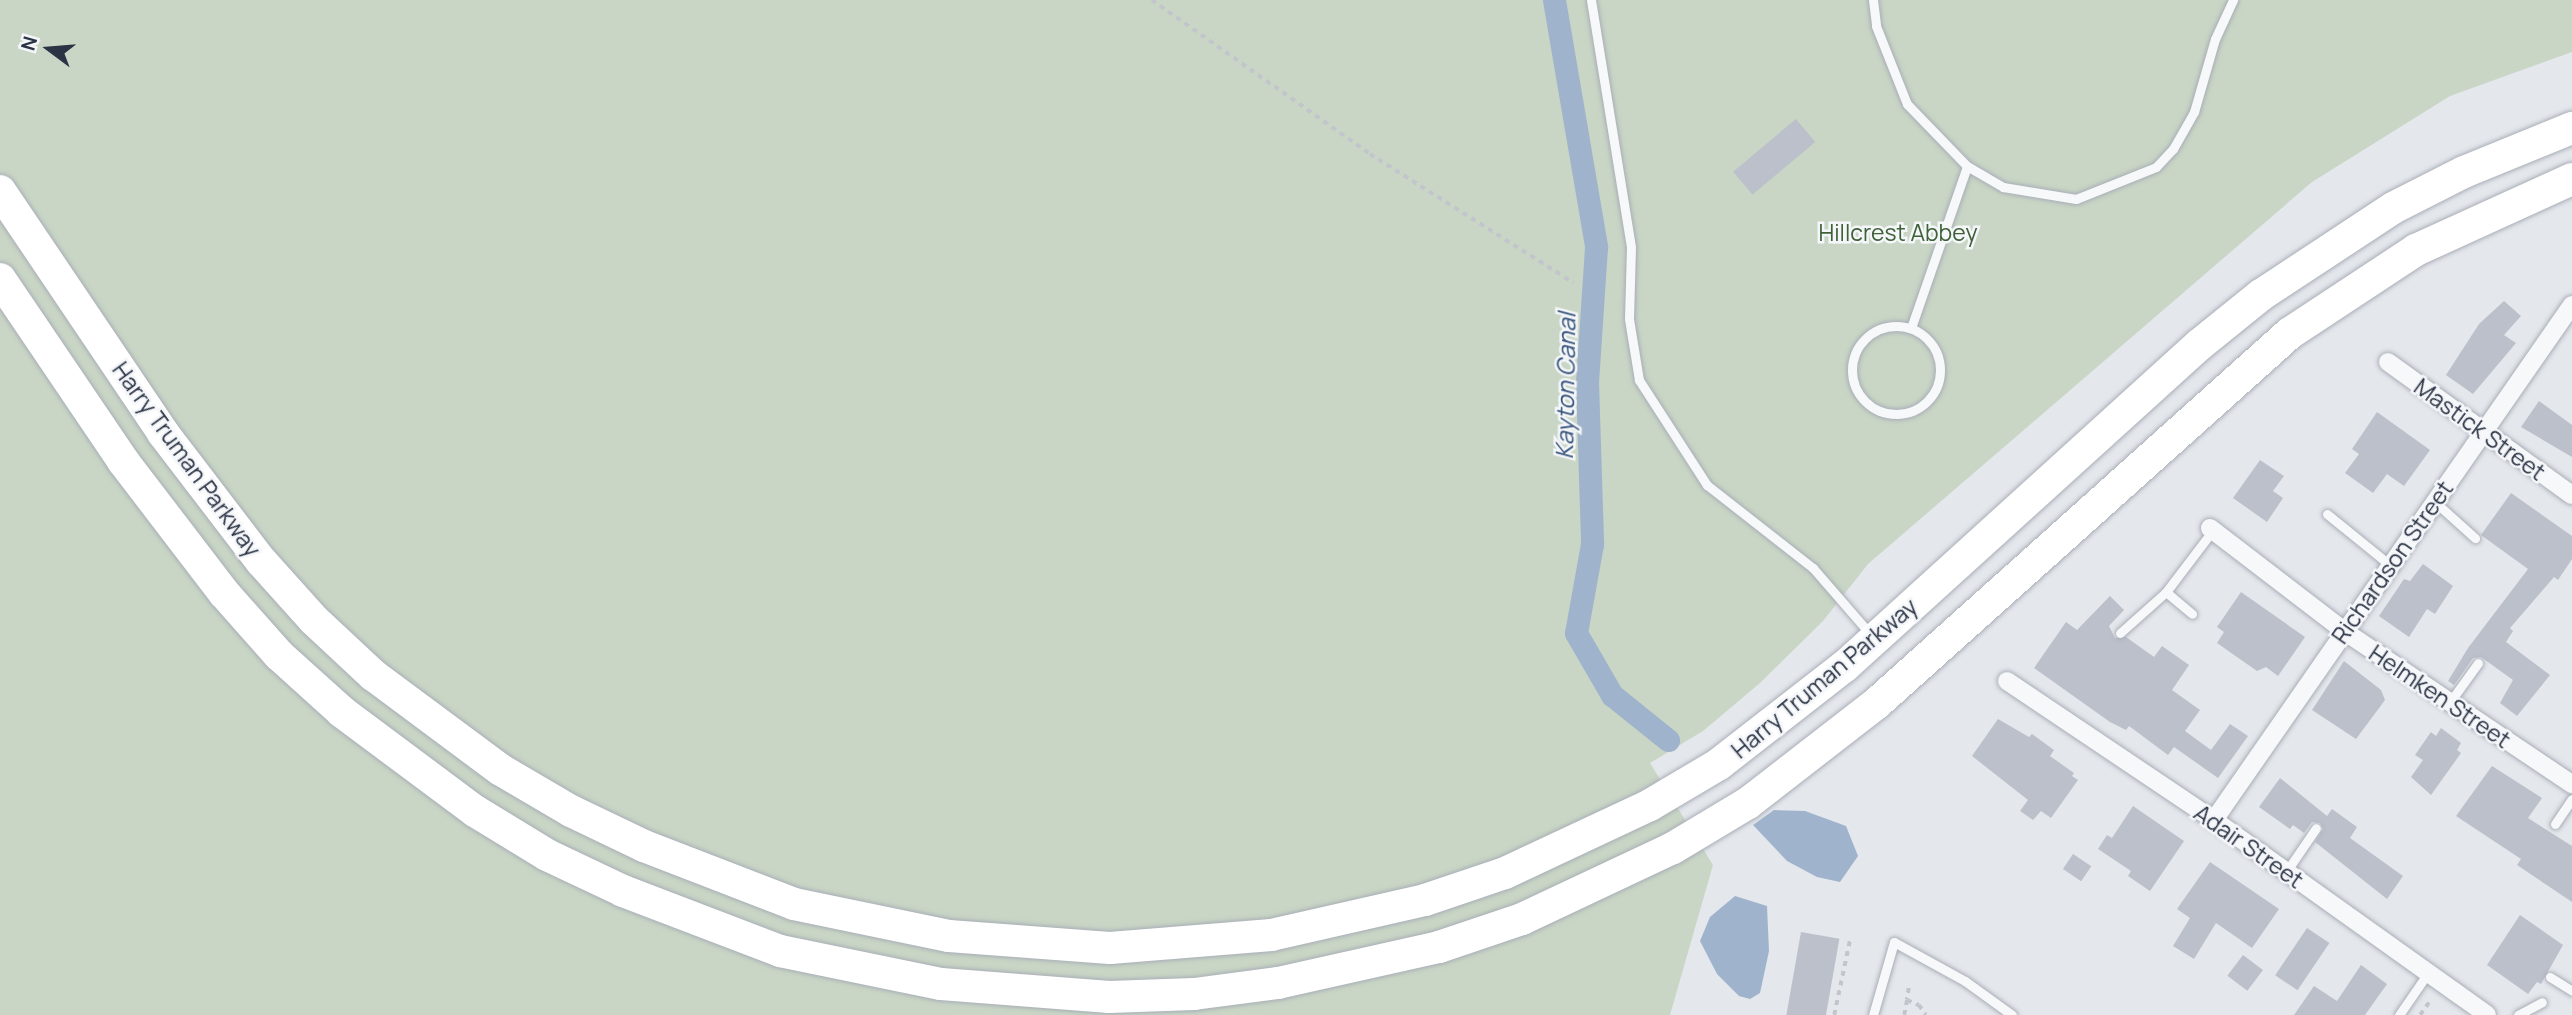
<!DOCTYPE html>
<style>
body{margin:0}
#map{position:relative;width:2572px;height:1015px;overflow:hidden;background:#e4e7ec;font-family:Manrope,sans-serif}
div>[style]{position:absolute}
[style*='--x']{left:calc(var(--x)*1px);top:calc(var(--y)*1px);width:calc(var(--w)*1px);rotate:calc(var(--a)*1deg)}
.green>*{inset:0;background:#c9d6c5}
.water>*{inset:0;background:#9fb4cc}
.canal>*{height:23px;margin:-11.5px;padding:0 11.5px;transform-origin:11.5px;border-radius:11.5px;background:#9fb4cc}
.building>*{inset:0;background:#bbc0ca;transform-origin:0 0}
.path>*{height:3.5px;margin-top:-1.75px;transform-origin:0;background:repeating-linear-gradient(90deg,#c2c5cb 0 5px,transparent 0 10px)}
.roads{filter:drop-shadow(0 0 2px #a9aeb7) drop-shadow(0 0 2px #a9aeb7)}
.service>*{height:9px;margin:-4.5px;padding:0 4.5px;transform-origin:4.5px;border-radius:4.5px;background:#f7f8fa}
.service>.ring{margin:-4.5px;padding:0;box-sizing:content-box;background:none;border:9px solid #f7f8fa;border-radius:50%}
.minor>*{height:18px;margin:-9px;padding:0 9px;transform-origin:9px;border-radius:9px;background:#f7f8fa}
.motorway>*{height:32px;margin:-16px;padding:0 16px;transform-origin:16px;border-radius:16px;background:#fff}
span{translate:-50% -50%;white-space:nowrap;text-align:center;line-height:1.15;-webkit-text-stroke:5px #f4f6f9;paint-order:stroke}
.park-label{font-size:23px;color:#3f6138}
.street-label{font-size:23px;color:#2b3445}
.water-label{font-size:24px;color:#34527a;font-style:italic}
.north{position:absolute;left:14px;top:14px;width:70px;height:70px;-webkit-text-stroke:5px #f4f6f9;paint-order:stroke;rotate:286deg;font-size:19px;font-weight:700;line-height:28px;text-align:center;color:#2b3445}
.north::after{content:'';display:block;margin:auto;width:24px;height:32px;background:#2b3445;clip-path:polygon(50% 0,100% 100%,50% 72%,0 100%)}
</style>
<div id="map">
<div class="green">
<i style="clip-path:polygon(0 0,2572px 0,2572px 52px,2450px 96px,2312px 182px,1868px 564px,1823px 621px,1760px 683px,1703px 731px,1650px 763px,1713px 865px,1670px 1015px,0 1015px)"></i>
</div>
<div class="water">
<i style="clip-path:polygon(1774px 810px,1805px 811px,1846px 826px,1858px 856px,1840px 882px,1817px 877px,1787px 861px,1753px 825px)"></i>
<i style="clip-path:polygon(1735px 896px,1767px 906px,1769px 951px,1760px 993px,1750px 999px,1739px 996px,1717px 974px,1700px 941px,1710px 917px)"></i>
</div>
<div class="canal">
<i style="--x:1554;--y:0;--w:251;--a:80.3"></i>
<i style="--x:1596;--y:247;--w:134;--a:93.8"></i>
<i style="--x:1587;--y:381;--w:163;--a:88.2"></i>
<i style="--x:1592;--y:544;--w:90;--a:100.2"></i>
<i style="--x:1576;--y:633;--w:72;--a:59.9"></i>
<i style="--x:1612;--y:695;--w:72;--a:38.8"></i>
</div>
<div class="building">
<i style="left:1796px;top:119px;width:30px;height:82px;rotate:50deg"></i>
<i style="clip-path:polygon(2504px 301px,2521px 316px,2504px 335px,2516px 343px,2473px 394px,2446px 375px,2479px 324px)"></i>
<i style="clip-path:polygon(2539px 401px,2572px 425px,2572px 457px,2521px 427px)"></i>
<i style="clip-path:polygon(2377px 412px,2430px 450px,2404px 486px,2387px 474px,2373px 493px,2345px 473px,2359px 454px,2352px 449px)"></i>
<i style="clip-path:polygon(2260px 460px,2284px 476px,2273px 491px,2283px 498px,2267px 522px,2233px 498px)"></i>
<i style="clip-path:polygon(2511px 493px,2572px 536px,2572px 559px,2558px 580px,2554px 577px,2510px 628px,2513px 631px,2506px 642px,2550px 675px,2517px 716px,2500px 703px,2513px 680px,2481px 657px,2473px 658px,2454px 685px,2448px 681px,2468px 648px,2528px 569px,2481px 535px)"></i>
<i style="clip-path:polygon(2423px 564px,2453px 586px,2435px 614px,2427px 609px,2409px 637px,2379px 616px,2404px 579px,2410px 581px)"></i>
<i style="clip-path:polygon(2241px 592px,2305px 637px,2278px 676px,2266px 667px,2257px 671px,2217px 643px,2224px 632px,2217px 627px)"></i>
<i style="clip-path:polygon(2110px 596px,2124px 610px,2109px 626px,2115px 638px,2126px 637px,2154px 657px,2162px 646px,2189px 665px,2172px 690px,2200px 710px,2185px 731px,2211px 750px,2230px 724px,2248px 736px,2218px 778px,2174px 747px,2168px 755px,2129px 726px,2126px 730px,2110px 722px,2034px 668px,2066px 622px,2077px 630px)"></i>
<i style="clip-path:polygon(2344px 661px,2381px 690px,2385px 700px,2356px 739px,2312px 710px)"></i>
<i style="clip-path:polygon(1998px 719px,2029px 737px,2032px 734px,2054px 750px,2050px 756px,2074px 773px,2072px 776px,2078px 780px,2051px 818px,2041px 811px,2033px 820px,2020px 811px,2028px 800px,1972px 756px)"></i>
<i style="clip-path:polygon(2441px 728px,2461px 743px,2457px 750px,2461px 753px,2431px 795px,2411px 777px,2423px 760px,2415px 755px,2431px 732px,2436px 736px)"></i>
<i style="clip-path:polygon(2492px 766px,2542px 798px,2528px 818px,2572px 846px,2572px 902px,2517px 865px,2521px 859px,2456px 816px)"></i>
<i style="clip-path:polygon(2280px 778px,2327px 816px,2332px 809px,2357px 827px,2350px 838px,2403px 876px,2387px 899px,2315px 842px,2323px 829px,2320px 823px,2312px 822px,2304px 833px,2293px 825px,2290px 829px,2259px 807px)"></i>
<i style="clip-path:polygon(2133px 806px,2184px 841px,2150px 891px,2128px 876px,2131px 871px,2098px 849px,2107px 835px,2112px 838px)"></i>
<i style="left:2073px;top:854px;width:22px;height:18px;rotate:34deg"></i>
<i style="clip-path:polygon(2210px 862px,2279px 909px,2252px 948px,2216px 923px,2194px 959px,2173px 946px,2190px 918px,2177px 909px)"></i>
<i style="clip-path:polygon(2520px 915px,2563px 945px,2541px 984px,2537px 982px,2528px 994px,2487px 965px)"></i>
<i style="left:2307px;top:928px;width:27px;height:57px;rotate:34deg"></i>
<i style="left:1801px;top:932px;width:39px;height:85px;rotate:10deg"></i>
<i style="left:2243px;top:955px;width:25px;height:26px;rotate:37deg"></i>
<i style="clip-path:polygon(2361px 965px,2387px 984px,2365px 1015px,2294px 1015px,2314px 986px,2337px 1001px)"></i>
</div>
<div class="path">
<i style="--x:1152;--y:0;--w:267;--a:35.2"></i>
<i style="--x:1370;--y:154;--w:241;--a:32.3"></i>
<i style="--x:1909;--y:988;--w:12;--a:99"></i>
<i style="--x:1907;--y:1000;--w:13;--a:23"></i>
<i style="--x:1919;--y:1005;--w:12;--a:55"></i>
<i style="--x:1834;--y:1015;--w:78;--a:-78.1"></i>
<i style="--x:1904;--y:1015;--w:15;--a:-79"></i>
<i style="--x:2420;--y:1015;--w:16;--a:-55"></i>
</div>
<div class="roads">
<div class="service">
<i style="--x:1591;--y:0;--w:250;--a:80.8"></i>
<i style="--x:1631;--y:247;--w:72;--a:91.6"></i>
<i style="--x:1629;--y:319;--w:62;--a:80.7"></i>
<i style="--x:1639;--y:380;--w:125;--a:57.1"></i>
<i style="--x:1707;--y:485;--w:135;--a:38.1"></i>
<i style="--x:1813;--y:568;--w:89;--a:49.1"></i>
<i style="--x:1873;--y:0;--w:26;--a:83"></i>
<i style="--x:1876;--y:26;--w:84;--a:68.3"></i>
<i style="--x:1907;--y:104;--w:86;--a:45.9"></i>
<i style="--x:1967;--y:166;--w:42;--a:30.3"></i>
<i style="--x:2003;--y:187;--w:74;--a:9.3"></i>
<i style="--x:2076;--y:199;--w:86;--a:-21.8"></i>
<i style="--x:2156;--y:167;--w:25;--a:-47"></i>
<i style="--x:2173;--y:149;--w:43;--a:-60.4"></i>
<i style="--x:2194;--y:112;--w:76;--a:-74"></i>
<i style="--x:2215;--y:39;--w:43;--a:-65.2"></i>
<i class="ring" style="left:1852px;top:326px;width:79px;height:79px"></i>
<i style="--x:1911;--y:328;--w:171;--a:-70.9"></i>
<i style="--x:2435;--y:502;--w:54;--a:42"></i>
<i style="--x:2327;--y:514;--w:81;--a:39"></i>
<i style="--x:2166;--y:592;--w:34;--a:40"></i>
<i style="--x:2120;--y:633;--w:62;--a:-41.7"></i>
<i style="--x:2166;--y:592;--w:78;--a:-52.8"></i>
<i style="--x:2450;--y:702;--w:48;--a:-54.3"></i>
<i style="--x:2555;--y:824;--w:30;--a:-56"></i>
<i style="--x:2286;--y:872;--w:53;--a:-55.7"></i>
<i style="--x:2550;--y:977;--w:26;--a:32"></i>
<i style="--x:1873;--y:1015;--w:76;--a:-74"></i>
<i style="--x:1894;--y:942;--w:81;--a:28.8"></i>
<i style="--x:1965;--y:981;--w:58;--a:35.9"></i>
<i style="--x:2399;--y:1015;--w:51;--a:-55.4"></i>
<i style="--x:2518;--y:1015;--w:27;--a:-28"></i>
</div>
<div class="minor">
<i style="--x:2388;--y:362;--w:227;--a:35.9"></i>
<i style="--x:2210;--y:528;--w:169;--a:37.5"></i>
<i style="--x:2344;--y:631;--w:275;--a:33.9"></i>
<i style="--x:2007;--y:681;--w:249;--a:33.9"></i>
<i style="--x:2214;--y:820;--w:335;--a:35.5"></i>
<i style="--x:2214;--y:820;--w:627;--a:-55.2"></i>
</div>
<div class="motorway">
<i style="--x:0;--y:191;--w:292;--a:56"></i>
<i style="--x:163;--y:433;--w:161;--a:52.6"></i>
<i style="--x:261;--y:561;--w:79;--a:48.1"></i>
<i style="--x:314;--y:620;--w:81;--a:43"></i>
<i style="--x:373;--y:675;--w:159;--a:36.6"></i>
<i style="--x:501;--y:770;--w:81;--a:30.4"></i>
<i style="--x:571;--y:811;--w:81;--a:25.6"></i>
<i style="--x:644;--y:846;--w:161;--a:21.1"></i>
<i style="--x:794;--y:904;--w:158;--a:11.7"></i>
<i style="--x:949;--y:936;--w:161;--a:4.3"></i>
<i style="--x:1110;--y:948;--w:162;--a:-4.6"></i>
<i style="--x:1271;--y:935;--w:158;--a:-12.8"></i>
<i style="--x:1425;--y:900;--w:84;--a:-18.6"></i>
<i style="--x:1505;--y:873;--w:160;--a:-25.1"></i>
<i style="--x:1650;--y:805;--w:80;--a:-30.7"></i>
<i style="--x:1719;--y:764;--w:160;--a:-37.9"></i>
<i style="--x:1845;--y:666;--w:478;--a:-42.2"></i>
<i style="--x:2199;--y:345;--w:80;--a:-38.9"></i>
<i style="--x:2261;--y:295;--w:158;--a:-33.4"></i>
<i style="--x:2393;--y:208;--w:80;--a:-26.9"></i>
<i style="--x:2464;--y:172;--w:117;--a:-22.2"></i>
<i style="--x:0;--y:279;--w:220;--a:55.9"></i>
<i style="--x:123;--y:461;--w:166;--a:52.6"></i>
<i style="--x:224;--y:593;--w:83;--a:48.4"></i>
<i style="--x:279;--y:655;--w:85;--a:42.1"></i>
<i style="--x:342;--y:712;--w:166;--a:36.7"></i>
<i style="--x:475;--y:811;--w:84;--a:31.4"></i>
<i style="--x:547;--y:855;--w:84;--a:25.3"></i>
<i style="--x:623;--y:891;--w:168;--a:20.9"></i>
<i style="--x:780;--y:951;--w:164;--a:11.6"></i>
<i style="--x:941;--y:984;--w:169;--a:4.4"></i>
<i style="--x:1109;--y:997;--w:85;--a:-2"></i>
<i style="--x:1194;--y:994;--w:85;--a:-7.5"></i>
<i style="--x:1278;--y:983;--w:165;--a:-12.6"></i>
<i style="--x:1439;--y:947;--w:88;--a:-18.6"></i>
<i style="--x:1522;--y:919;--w:167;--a:-25.2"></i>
<i style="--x:1673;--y:848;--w:87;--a:-31"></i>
<i style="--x:1748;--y:803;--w:163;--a:-37.8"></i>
<i style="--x:1877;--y:703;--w:554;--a:-41.86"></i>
<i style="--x:2290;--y:333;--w:151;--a:-33.4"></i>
<i style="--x:2416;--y:250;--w:171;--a:-24.5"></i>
</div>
</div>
<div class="park-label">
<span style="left:1898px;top:232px">Hillcrest Abbey</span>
</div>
<div class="street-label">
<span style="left:2480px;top:429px;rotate:36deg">Mastick Street</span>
<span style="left:187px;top:459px;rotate:54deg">Harry Truman Parkway</span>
<span style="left:2392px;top:562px;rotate:-55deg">Richardson Street</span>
<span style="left:1824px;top:678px;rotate:-40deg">Harry Truman Parkway</span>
<span style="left:2440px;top:696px;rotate:34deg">Helmken Street</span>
<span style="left:2249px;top:846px;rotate:35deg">Adair Street</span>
</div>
<div class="water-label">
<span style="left:1565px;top:386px;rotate:-89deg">Kayton Canal</span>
</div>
<div class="north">N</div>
</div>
